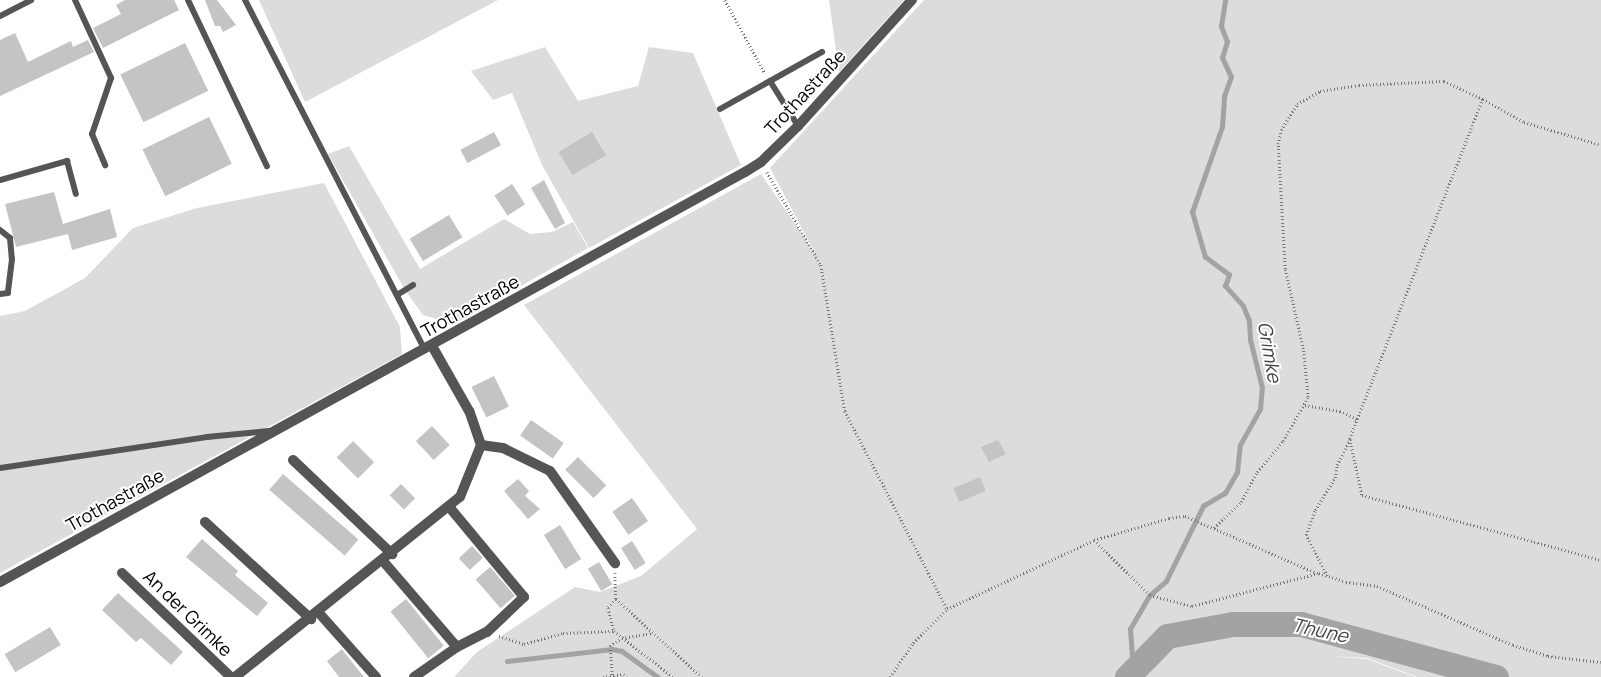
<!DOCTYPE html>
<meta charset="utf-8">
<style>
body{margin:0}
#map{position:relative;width:1601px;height:677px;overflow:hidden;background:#fff;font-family:Manrope,sans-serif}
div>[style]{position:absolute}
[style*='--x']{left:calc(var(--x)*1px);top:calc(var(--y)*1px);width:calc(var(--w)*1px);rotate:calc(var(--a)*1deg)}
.green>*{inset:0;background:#dcdcdc}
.stream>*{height:4.5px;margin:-2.25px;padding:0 2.25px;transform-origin:2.25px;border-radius:2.25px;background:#a3a3a3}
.river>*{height:25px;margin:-12.5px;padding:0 12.5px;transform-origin:12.5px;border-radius:12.5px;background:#a3a3a3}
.building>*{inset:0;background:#c4c4c4;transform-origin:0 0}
.path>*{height:2.5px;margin-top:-1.25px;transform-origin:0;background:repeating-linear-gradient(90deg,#777 0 1px,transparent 0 3.5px)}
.lane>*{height:6px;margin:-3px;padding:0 3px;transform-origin:3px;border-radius:3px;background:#555}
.street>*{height:10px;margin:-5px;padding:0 5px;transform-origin:5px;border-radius:5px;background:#555}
span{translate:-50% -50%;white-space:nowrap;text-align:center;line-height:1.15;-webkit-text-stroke:4px #fff;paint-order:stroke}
.street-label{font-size:18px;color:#000}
.water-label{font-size:19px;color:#444;font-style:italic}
</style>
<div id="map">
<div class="green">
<i style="clip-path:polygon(259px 0,498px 0,305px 102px)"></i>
<i style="clip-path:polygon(829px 0,904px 0,839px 72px)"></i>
<i style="clip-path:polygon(924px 0,1601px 0,1601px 677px,1417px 677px,1367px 658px,1331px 656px,1367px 659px,1415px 677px,454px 677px,477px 652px,575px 587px,600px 592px,641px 576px,697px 529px,524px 305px,761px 174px,815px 253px,770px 168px)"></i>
<i style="clip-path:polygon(545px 47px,578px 101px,638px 86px,649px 47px,693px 53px,741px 165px,589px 248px,542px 165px,512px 93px,493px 100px,471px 71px)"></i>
<i style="clip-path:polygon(349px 146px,420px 269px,504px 219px,530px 234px,552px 232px,573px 222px,588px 248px,454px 324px,423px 315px,405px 290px,328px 154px)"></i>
<i style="clip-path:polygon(324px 183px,400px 327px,402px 354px,0 573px,0 316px,25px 311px,85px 278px,133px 228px,197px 208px)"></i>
</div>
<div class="stream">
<i style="--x:507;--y:661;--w:106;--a:-6.5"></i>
<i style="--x:612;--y:649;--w:10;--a:11"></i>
<i style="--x:622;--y:651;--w:44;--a:35.8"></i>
<i style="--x:1133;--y:671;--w:42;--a:-94.1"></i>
<i style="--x:1130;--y:629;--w:39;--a:-60"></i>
<i style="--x:1150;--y:595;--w:21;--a:-41"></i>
<i style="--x:1166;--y:581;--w:84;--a:-63.7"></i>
<i style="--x:1203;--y:506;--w:26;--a:-31"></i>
<i style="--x:1225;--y:493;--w:24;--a:-60"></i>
<i style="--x:1237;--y:472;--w:27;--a:-84"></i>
<i style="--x:1240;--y:445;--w:41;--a:-60.9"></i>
<i style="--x:1260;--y:409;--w:21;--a:-85"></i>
<i style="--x:1262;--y:388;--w:49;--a:-104"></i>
<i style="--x:1250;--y:340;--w:19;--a:-93"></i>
<i style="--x:1249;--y:321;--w:16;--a:-112"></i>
<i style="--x:1243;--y:306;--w:27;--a:-132"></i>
<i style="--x:1225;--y:286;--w:12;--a:-70"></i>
<i style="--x:1229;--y:275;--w:30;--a:-143"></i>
<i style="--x:1205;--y:257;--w:47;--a:-106.1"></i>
<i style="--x:1192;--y:212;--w:90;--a:-70.6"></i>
<i style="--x:1222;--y:127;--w:31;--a:-86"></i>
<i style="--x:1224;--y:96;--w:20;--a:-70"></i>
<i style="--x:1231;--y:77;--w:21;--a:-115"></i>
<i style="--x:1222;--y:58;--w:17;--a:-73"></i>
<i style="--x:1227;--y:42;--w:17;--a:-111"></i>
<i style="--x:1221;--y:26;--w:26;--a:-81"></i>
</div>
<div class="river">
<i style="--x:1127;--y:677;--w:57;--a:-45.7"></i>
<i style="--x:1167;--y:636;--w:67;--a:-10.3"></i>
<i style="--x:1233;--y:624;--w:68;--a:0"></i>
<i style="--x:1301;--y:624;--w:202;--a:15.2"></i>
</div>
<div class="building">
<i style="clip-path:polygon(125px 0,174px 0,179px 10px,103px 48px,93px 28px,121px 14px,116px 5px)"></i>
<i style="clip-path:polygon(205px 0,217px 0,236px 25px,223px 32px,220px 26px,215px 26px)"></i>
<i style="clip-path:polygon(15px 33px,28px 62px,71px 41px,73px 47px,88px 40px,94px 52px,0 96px,0 40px)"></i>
<i style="left:185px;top:43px;width:53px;height:72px;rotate:64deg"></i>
<i style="left:209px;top:117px;width:52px;height:74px;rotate:64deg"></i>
<i style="left:494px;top:132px;width:15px;height:38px;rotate:62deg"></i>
<i style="left:592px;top:132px;width:27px;height:39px;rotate:59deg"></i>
<i style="clip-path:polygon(544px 180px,565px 223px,555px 229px,531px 188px)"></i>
<i style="left:512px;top:184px;width:24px;height:21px;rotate:57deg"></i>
<i style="clip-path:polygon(54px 192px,63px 224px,110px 209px,117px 237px,72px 250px,68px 234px,16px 247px,5px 204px)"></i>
<i style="left:449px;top:215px;width:26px;height:46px;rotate:59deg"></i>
<i style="left:494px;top:376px;width:34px;height:25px;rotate:64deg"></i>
<i style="left:531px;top:420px;width:40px;height:19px;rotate:35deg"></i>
<i style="left:432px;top:426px;width:26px;height:22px;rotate:47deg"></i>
<i style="clip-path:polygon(998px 440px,1006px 454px,989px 462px,981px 447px)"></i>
<i style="left:353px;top:441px;width:30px;height:23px;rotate:45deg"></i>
<i style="left:578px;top:457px;width:40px;height:18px;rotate:45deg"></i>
<i style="left:283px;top:474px;width:100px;height:21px;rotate:41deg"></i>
<i style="left:980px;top:477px;width:15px;height:29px;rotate:67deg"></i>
<i style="clip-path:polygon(518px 479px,529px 491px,525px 496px,540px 509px,528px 519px,504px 491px)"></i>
<i style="left:401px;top:484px;width:20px;height:16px;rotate:45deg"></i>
<i style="left:632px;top:498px;width:28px;height:24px;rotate:55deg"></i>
<i style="left:560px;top:525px;width:40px;height:19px;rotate:58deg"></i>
<i style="clip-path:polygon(202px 539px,238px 571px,235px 575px,268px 603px,257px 616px,186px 557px)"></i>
<i style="left:632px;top:541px;width:26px;height:13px;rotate:58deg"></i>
<i style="left:472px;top:546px;width:16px;height:18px;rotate:47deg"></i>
<i style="left:599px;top:562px;width:26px;height:13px;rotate:59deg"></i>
<i style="left:490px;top:567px;width:38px;height:19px;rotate:49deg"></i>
<i style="clip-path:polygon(118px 593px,183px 652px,171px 665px,141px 638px,136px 642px,102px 610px)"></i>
<i style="left:406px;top:599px;width:60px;height:20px;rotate:51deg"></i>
<i style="left:50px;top:627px;width:21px;height:53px;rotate:59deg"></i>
<i style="clip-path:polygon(342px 649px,344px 652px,364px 677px,339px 677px,327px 661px)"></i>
</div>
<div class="path">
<i style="--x:725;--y:0;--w:83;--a:61.3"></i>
<i style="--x:1483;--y:99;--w:47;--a:29.3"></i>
<i style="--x:1524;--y:122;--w:80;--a:16.6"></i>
<i style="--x:767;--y:172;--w:108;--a:59.9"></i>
<i style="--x:821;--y:265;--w:148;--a:80.7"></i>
<i style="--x:845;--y:411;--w:223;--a:62.7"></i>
<i style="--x:1305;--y:405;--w:36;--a:10"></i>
<i style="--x:1340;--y:411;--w:19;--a:25"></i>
<i style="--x:1214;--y:528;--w:37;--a:-44"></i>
<i style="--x:1241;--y:502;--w:34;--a:-62"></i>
<i style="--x:1257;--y:472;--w:40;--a:-50"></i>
<i style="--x:1283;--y:441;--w:51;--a:-60.4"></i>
<i style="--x:1308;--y:397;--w:48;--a:-95.9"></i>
<i style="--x:1303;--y:349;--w:82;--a:-102.7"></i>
<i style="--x:1285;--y:269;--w:125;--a:-93.2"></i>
<i style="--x:1278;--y:144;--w:14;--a:-78"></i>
<i style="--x:1281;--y:130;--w:31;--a:-58"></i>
<i style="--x:1297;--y:104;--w:26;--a:-29"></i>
<i style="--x:1320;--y:91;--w:39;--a:-9"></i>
<i style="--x:1359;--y:85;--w:85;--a:-2.7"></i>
<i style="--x:1444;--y:81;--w:43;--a:24.8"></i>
<i style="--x:1483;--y:99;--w:365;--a:111.4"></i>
<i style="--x:1350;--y:439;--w:57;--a:77.9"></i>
<i style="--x:1362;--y:495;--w:248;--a:15.2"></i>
<i style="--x:1094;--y:540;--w:78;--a:-16.3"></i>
<i style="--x:1169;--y:518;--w:16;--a:-7"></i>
<i style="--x:1185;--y:516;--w:144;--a:23.4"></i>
<i style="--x:615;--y:573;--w:26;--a:88"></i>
<i style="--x:616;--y:599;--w:12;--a:132"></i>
<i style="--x:608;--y:608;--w:24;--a:75"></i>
<i style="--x:614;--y:631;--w:75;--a:37.9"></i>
<i style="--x:1327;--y:576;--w:46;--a:-117.1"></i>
<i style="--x:1306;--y:535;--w:27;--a:-70"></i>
<i style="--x:1315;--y:510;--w:38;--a:-58"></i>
<i style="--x:1335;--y:478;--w:13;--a:-81"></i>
<i style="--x:1337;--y:465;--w:29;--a:-63"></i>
<i style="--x:616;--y:599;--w:116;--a:42.2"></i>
<i style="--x:499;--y:636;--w:26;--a:18"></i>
<i style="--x:524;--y:644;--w:41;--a:-15.8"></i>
<i style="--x:563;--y:633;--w:51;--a:-2.2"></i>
<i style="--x:612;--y:675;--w:29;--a:-94"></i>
<i style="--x:610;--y:646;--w:14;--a:-34"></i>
<i style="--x:622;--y:638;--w:30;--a:-9"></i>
<i style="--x:603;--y:677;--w:21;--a:-8"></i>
<i style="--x:624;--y:674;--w:4;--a:45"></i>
<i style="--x:890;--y:677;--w:41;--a:-55.9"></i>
<i style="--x:913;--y:643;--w:48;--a:-45"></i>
<i style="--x:947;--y:609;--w:162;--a:-25.1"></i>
<i style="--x:1094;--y:540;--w:78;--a:44.5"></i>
<i style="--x:1150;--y:595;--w:43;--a:14.7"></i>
<i style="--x:1192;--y:606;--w:131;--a:-14.6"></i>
<i style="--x:1319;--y:573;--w:28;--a:18"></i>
<i style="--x:1346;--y:582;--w:31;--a:7"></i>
<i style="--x:1377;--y:586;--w:148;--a:23.5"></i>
<i style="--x:1513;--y:645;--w:37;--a:17"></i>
<i style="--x:1548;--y:656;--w:53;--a:6.5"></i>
</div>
<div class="lane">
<i style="--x:75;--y:0;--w:86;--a:65.2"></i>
<i style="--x:111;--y:78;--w:59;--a:108.7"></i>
<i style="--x:92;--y:134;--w:34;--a:67"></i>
<i style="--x:188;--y:0;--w:184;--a:64.6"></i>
<i style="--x:245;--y:0;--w:394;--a:62.8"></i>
<i style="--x:0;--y:16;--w:35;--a:-27"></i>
<i style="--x:770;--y:81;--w:53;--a:58.1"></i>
<i style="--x:720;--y:109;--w:117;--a:-29.2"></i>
<i style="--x:0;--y:180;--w:70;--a:-15.8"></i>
<i style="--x:67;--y:161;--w:34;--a:75"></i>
<i style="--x:0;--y:230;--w:13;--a:39"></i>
<i style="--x:10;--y:238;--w:21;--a:85"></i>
<i style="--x:12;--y:259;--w:34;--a:97"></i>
<i style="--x:8;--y:293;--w:8;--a:173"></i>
<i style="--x:397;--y:295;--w:19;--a:-32"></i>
<i style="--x:0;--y:468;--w:209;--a:-8.5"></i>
<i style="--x:207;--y:437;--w:62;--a:-5.5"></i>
</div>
<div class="street">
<i style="--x:481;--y:445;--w:22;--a:8"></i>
<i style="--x:503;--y:448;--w:52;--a:26.1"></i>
<i style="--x:550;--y:471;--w:113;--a:54.8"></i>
<i style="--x:293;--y:460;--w:137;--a:43.5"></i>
<i style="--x:205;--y:522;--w:144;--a:42.5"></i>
<i style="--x:383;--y:561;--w:113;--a:49.3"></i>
<i style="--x:122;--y:573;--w:151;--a:43.7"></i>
<i style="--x:0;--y:582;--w:850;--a:-28.83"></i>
<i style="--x:745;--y:172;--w:19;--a:-32"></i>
<i style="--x:761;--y:162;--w:52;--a:-44.2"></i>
<i style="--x:798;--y:126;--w:170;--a:-47.9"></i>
<i style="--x:319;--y:613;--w:86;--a:48.3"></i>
<i style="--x:235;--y:677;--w:288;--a:-38.7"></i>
<i style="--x:460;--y:497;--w:56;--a:-68"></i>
<i style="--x:481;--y:445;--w:36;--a:-109"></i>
<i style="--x:469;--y:411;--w:75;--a:-119.6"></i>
<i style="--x:414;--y:677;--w:52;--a:-34.9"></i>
<i style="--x:457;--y:647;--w:34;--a:-27"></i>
<i style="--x:487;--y:632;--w:51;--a:-43.4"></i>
<i style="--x:524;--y:597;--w:116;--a:-129.7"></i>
</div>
<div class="street-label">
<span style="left:805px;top:92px;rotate:-47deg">Trothastraße</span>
<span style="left:470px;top:306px;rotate:-29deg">Trothastraße</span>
<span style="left:115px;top:500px;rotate:-29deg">Trothastraße</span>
<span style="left:188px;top:613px;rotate:44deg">An der Grimke</span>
</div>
<div class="water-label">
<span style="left:1269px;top:352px;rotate:80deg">Grimke</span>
<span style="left:1320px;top:631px;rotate:12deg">Thune</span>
</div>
</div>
